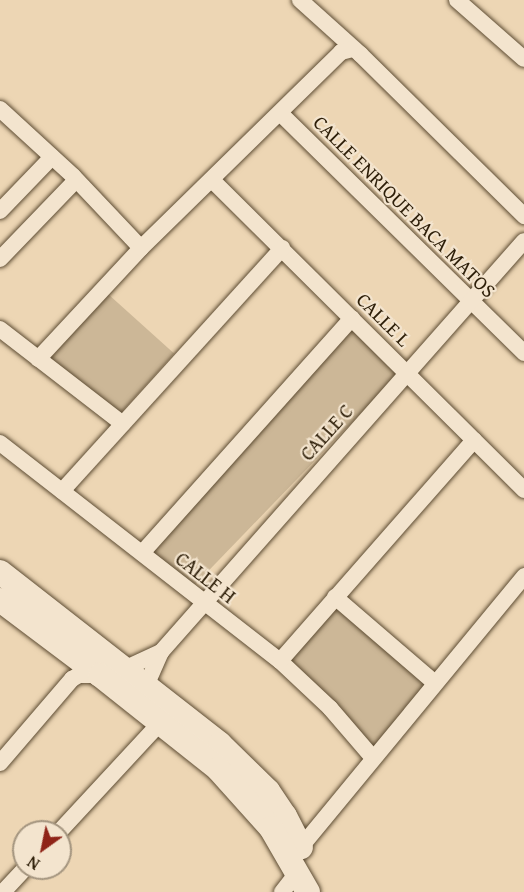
<!DOCTYPE html>
<style>
body{margin:0}
#map{position:relative;width:524px;height:892px;overflow:hidden;background:#edd6b4;font-family:"Gentium Book Plus",serif}
div>[style]{position:absolute}
[style*='--x']{left:calc(var(--x)*1px);top:calc(var(--y)*1px);width:calc(var(--w)*1px);rotate:calc(var(--a)*1deg)}
.green>*{inset:0;background:#ccb797;transform-origin:0 0}
.roads{filter:drop-shadow(0 0 2px #5d4c33) drop-shadow(0 0 2px #5d4c33)}
.street>*{height:16px;margin:-8px;padding:0 8px;transform-origin:8px;border-radius:8px;background:#f3e4ce}
.secondary>*{height:24px;margin:-12px;padding:0 12px;transform-origin:12px;border-radius:12px;background:#f3e4ce}
span{translate:-50% -50%;white-space:nowrap;text-align:center;line-height:1.15;-webkit-text-stroke:4.5px #f3e4ce;paint-order:stroke}
.street-label{font-size:20px;color:#2d1e08}
.north{position:absolute;left:12px;top:820px;width:60px;height:60px;box-sizing:border-box;background:#f3e4ce;border:2px solid #a4957f;border-radius:50%;rotate:213deg;font-size:16px;font-weight:700;line-height:24px;text-align:center;color:#2d1e08}
.north::after{content:'';display:block;margin:auto;width:21px;height:27px;background:#8f2418;clip-path:polygon(50% 0,100% 100%,50% 72%,0 100%)}
</style>
<div id="map">
<div class="green">
<i style="left:108px;top:294px;width:89px;height:87px;rotate:42deg"></i>
<i style="left:353px;top:329px;width:64px;height:303px;rotate:44deg"></i>
<i style="clip-path:polygon(336px 606px,428px 686px,373px 747px,290px 659px)"></i>
</div>
<div class="roads">
<div class="street">
<i style="--x:300;--y:0;--w:81;--a:42"></i>
<i style="--x:360;--y:54;--w:231;--a:44.6"></i>
<i style="--x:457;--y:0;--w:89;--a:41.4"></i>
<i style="--x:0;--y:109;--w:99;--a:42.5"></i>
<i style="--x:73;--y:176;--w:99;--a:46.6"></i>
<i style="--x:281;--y:114;--w:341;--a:44.5"></i>
<i style="--x:212;--y:180;--w:440;--a:44.8"></i>
<i style="--x:0;--y:211;--w:75;--a:-46.1"></i>
<i style="--x:0;--y:259;--w:108;--a:-46.1"></i>
<i style="--x:0;--y:329;--w:155;--a:37.7"></i>
<i style="--x:38;--y:359;--w:151;--a:-47.1"></i>
<i style="--x:141;--y:248;--w:280;--a:-44.4"></i>
<i style="--x:341;--y:52;--w:11;--a:-15"></i>
<i style="--x:0;--y:443;--w:355;--a:37.9"></i>
<i style="--x:280;--y:661;--w:69;--a:43.2"></i>
<i style="--x:330;--y:708;--w:66;--a:49.3"></i>
<i style="--x:62;--y:491;--w:328;--a:-47.8"></i>
<i style="--x:142;--y:553;--w:315;--a:-48.2"></i>
<i style="--x:335;--y:597;--w:132;--a:40.7"></i>
<i style="--x:280;--y:661;--w:294;--a:-48.7"></i>
<i style="--x:142;--y:695;--w:47;--a:-66.2"></i>
<i style="--x:161;--y:652;--w:548;--a:-48.55"></i>
<i style="--x:0;--y:763;--w:111;--a:-49.4"></i>
<i style="--x:72;--y:679;--w:8;--a:-30"></i>
<i style="--x:79;--y:675;--w:21;--a:0"></i>
<i style="--x:100;--y:675;--w:25;--a:-14"></i>
<i style="--x:124;--y:669;--w:41;--a:-24.7"></i>
<i style="--x:59;--y:832;--w:150;--a:-47.2"></i>
<i style="--x:296;--y:853;--w:359;--a:-50.5"></i>
<i style="--x:3;--y:892;--w:33;--a:-47"></i>
<i style="--x:282;--y:892;--w:23;--a:-52"></i>
</div>
<div class="secondary">
<i style="--x:0;--y:572;--w:279;--a:38"></i>
<i style="--x:220;--y:744;--w:67;--a:44.4"></i>
<i style="--x:268;--y:791;--w:30;--a:56"></i>
<i style="--x:285;--y:816;--w:35;--a:63"></i>
<i style="--x:0;--y:600;--w:125;--a:36.9"></i>
<i style="--x:100;--y:675;--w:151;--a:38.5"></i>
<i style="--x:218;--y:769;--w:79;--a:48.1"></i>
<i style="--x:271;--y:828;--w:74;--a:60"></i>
</div>
</div>
<div class="street-label">
<span style="left:405px;top:206px;rotate:45deg">CALLE ENRIQUE BACA MATOS</span>
<span style="left:384px;top:319px;rotate:45deg">CALLE L</span>
<span style="left:326px;top:432px;rotate:-48deg">CALLE C</span>
<span style="left:206px;top:577px;rotate:38deg">CALLE H</span>
</div>
<div class="north">N</div>
</div>
